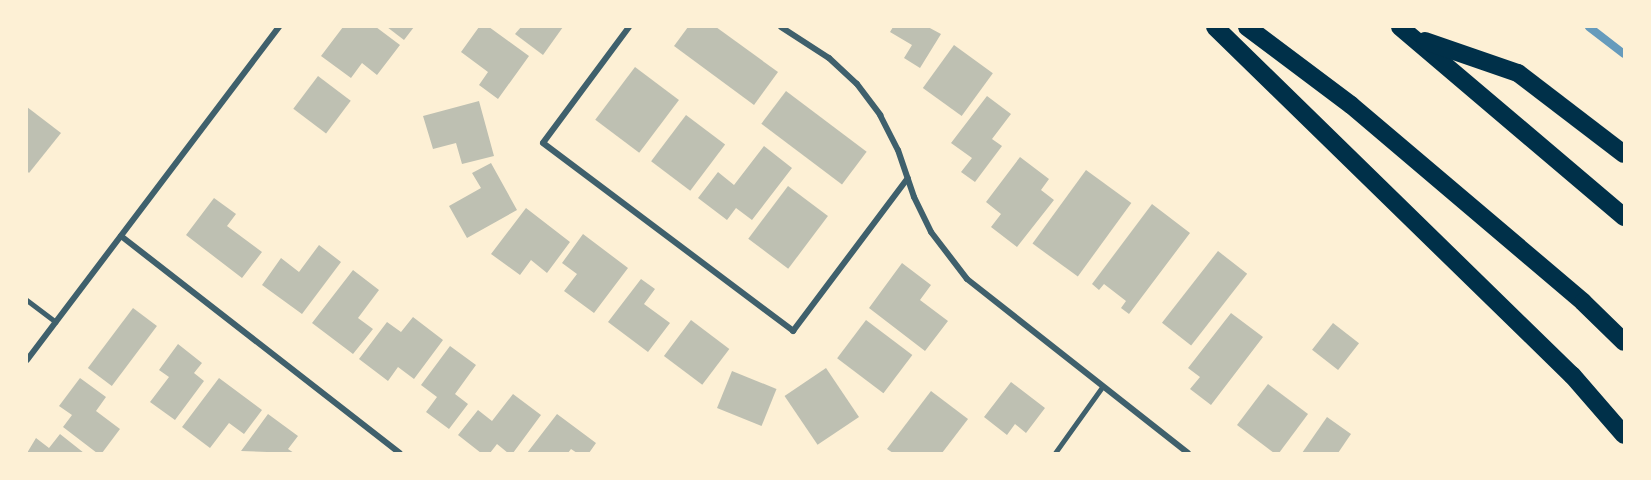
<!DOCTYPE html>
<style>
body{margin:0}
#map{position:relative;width:1651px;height:480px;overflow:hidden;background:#fdf0d5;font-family:Bitter,serif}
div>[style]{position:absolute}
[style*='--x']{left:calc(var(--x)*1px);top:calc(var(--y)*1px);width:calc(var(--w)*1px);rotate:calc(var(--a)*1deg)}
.stream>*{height:8px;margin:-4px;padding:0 4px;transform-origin:4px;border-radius:4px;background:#669bbc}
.building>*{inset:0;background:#bec0b2;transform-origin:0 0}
.service>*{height:4.5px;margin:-2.25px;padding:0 2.25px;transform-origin:2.25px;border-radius:2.25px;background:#3f606c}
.minor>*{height:6px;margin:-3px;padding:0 3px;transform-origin:3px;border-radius:3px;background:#3f606c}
.motorway>*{height:18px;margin:-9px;padding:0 9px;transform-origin:9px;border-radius:9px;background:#003049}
span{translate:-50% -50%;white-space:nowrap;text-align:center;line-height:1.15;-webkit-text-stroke:6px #fdf0d5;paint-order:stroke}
.frame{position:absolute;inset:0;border:28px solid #fdf0d5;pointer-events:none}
</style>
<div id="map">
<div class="stream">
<i style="--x:1589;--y:27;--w:44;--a:37.6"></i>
</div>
<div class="building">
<i style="clip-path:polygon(343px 27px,376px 27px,400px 45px,377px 75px,362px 63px,351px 78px,321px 56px)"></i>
<i style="clip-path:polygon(387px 27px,414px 27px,404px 40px)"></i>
<i style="clip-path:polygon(479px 27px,489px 27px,529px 56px,498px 99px,479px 85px,488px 72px,461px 52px)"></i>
<i style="clip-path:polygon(521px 27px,563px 27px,543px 55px,515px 34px)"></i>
<i style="clip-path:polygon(688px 27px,716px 27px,778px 72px,754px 105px,674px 46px)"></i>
<i style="clip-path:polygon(893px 27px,928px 27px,941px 34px,920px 68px,904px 58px,912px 45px,890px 32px)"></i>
<i style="left:954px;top:45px;width:48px;height:53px;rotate:36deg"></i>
<i style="left:635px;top:67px;width:55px;height:66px;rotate:37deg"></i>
<i style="left:318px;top:76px;width:41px;height:41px;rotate:37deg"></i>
<i style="left:786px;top:91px;width:101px;height:41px;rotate:37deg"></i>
<i style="clip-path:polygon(987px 96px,1011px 114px,992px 139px,1002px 146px,975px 182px,961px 172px,972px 158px,951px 143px)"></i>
<i style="clip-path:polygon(479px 101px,494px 156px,462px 164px,456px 143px,433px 149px,423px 116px)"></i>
<i style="clip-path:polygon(27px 107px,61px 133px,29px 173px,27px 171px)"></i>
<i style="left:686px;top:115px;width:49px;height:58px;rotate:37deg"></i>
<i style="clip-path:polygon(764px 146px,792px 168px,752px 220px,736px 208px,727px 220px,698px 198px,718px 172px,734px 185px)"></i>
<i style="clip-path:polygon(1020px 157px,1049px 179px,1041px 190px,1054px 200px,1017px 247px,991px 227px,1001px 214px,986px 202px)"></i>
<i style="clip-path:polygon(491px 163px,517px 210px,467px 238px,449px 206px,481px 188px,472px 173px)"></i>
<i style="left:1086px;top:170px;width:56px;height:91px;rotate:36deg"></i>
<i style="left:788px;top:186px;width:50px;height:66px;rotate:37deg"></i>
<i style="clip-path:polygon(214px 198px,236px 214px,227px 226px,262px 252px,242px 278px,186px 235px)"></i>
<i style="clip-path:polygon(1152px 204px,1190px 233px,1129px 314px,1121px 308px,1126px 301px,1104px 284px,1099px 290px,1092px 284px)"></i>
<i style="clip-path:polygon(526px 208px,570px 242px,547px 273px,531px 260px,520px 275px,491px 254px)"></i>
<i style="clip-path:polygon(583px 234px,628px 268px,594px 313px,564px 291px,577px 274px,562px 263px)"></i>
<i style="clip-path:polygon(319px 245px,341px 262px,302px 314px,262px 285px,281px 258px,299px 272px)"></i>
<i style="left:1218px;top:251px;width:37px;height:91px;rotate:38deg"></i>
<i style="clip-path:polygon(902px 263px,931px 285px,920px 300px,948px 321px,925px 351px,869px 308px)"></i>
<i style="clip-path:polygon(353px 270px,379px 290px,358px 318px,373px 329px,353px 354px,312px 323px)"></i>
<i style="clip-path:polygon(641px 279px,655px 289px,644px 304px,670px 323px,648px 352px,608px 322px)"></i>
<i style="left:133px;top:308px;width:30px;height:75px;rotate:37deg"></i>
<i style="clip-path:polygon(1231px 313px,1263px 337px,1211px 405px,1190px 389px,1200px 377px,1188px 368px)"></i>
<i style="clip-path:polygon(413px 317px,443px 340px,414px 379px,398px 367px,388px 381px,359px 359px,387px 322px,401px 332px)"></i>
<i style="left:691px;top:320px;width:48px;height:45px;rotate:37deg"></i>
<i style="left:866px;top:320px;width:58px;height:48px;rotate:37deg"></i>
<i style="left:1333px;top:323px;width:33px;height:34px;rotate:38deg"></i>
<i style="clip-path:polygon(178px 344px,202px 363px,194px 373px,204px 381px,175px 420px,150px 402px,169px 377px,159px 370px)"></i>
<i style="clip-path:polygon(450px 346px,476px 365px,455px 394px,468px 404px,449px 429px,426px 412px,437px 397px,421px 385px)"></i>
<i style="left:826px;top:368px;width:59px;height:50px;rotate:56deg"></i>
<i style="left:732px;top:371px;width:48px;height:40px;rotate:22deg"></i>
<i style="clip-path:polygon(80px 378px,106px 397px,96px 411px,120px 429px,102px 453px,97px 453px,63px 427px,72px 415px,59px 406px)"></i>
<i style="clip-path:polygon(219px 378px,262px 410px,244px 434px,229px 423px,210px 448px,182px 427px)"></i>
<i style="clip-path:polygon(1011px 382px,1045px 408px,1026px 433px,1015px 424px,1007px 435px,984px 417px)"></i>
<i style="clip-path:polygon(1268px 384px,1308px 414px,1279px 453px,1274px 453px,1237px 425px)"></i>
<i style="clip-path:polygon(931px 391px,968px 419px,942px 453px,893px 453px,887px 449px)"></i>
<i style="clip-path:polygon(513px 394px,541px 415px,513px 453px,508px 453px,497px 444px,490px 453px,481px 453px,458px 435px,478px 410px,492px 421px)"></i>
<i style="clip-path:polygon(268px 414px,298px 436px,288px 449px,294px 453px,241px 451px)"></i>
<i style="clip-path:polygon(557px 414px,596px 443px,589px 453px,577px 453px,571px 449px,568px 453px,527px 453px)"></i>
<i style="clip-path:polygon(1327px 417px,1351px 434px,1338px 453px,1302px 453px)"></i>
<i style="clip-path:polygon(60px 434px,84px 453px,27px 453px,36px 438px,49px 448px)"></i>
</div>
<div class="service">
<i style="--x:27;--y:300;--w:36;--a:37"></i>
<i style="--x:1055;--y:453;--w:82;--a:-54.4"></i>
</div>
<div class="minor">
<i style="--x:629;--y:27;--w:144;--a:126.6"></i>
<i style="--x:543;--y:143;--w:313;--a:36.9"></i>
<i style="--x:793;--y:331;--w:191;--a:-53.1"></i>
<i style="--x:781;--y:27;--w:57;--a:32.9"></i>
<i style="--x:829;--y:58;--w:38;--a:43"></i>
<i style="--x:857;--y:84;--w:39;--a:53"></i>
<i style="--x:880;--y:115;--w:39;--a:63"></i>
<i style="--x:898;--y:150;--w:50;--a:71.2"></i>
<i style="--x:914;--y:197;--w:39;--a:64"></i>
<i style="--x:931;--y:232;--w:59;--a:52.5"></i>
<i style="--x:967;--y:279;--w:281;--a:38.2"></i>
<i style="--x:121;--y:236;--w:353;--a:37.9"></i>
<i style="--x:27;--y:360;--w:418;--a:-52.9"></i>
</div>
<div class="motorway">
<i style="--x:1215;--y:27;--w:499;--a:44.3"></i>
<i style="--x:1572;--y:375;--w:79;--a:49.1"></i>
<i style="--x:1247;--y:27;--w:130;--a:36.9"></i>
<i style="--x:1351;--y:105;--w:304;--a:40.3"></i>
<i style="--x:1583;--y:302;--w:57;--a:44.3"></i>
<i style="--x:1400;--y:27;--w:294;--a:40.3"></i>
<i style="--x:1425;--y:41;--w:98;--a:19"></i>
<i style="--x:1518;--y:73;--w:133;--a:37.4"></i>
</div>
<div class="frame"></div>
</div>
